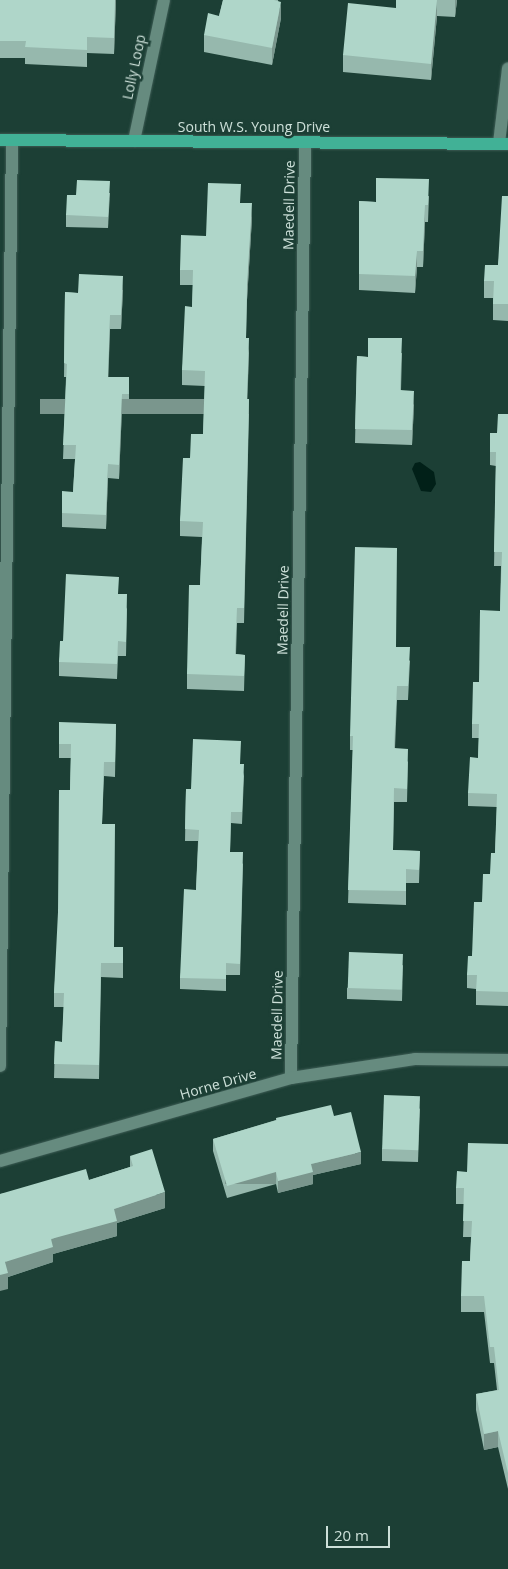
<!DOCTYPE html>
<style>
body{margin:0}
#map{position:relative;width:508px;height:1569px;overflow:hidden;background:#1c3f35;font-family:"Open Sans",sans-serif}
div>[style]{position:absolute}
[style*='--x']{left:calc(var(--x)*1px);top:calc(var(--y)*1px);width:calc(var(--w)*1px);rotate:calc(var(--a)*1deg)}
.water>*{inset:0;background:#012018}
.roads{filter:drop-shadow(0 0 1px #3e5d55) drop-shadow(0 0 1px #3e5d55)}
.minor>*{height:12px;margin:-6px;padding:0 6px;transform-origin:6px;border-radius:6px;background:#668b7f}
.major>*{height:12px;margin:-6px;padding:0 6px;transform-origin:6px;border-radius:6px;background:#41b196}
.wall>*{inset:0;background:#96b8ad}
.shaded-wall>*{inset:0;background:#7a968d;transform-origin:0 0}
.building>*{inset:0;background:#afd6c9;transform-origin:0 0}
span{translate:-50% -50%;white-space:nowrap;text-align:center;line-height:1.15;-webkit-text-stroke:5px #1c3f35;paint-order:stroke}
.street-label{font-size:14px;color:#cde0d9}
.scale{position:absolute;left:326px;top:1526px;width:64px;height:22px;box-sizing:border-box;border:2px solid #cde0d9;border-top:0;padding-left:6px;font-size:15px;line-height:18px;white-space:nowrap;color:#cde0d9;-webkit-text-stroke:4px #1c3f35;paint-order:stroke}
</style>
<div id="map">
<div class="water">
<i style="clip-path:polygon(420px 462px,434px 472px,436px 484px,431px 492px,421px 491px,412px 469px,415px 463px)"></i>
</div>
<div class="roads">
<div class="minor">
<i style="--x:134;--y:141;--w:144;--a:-78"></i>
<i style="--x:499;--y:143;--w:75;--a:-83.1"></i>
<i style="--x:0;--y:1066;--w:926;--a:-89.26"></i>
<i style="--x:291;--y:1078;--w:936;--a:-89.14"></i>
<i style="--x:0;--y:1161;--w:303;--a:-15.9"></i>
<i style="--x:291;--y:1078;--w:125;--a:-8.7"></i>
<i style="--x:415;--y:1059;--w:93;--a:0.6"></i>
</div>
<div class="major">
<i style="--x:0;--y:140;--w:508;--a:0.45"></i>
</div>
</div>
<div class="wall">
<i style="clip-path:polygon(0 0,116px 0,114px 54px,87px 53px,87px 67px,25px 64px,25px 58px,0 58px)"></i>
<i style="clip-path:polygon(223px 0,278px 0,281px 18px,272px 65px,204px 52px,204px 35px,219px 16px)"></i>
<i style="clip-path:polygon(396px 0,457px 0,455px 17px,437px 16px,431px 80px,343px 72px,343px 55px,396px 8px)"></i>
<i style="clip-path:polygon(110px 193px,108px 228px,66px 227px,66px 215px,76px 195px)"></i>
<i style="clip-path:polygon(429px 196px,428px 222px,425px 222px,423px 267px,417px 267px,415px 293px,359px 290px,359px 201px,376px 202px)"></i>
<i style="clip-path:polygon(508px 196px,508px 321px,493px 320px,493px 298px,484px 298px,484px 281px,498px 265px)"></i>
<i style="clip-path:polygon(241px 203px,252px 218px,247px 300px,246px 338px,249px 353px,247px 399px,249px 414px,244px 623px,237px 623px,236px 654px,245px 655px,244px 691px,187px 689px,187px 674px,200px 585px,202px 537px,180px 536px,180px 521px,190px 458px,203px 434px,205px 386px,182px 385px,182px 370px,192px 307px,193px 285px,180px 285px,180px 270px,206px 236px)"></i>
<i style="clip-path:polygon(123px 290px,121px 329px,110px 329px,108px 377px,129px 377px,129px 408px,122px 408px,119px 479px,108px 478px,106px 529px,62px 527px,62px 513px,73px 492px,75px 459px,63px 459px,66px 377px,64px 377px,65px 292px,78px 293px)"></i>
<i style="clip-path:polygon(402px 353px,401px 390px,414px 405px,412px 445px,355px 443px,357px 356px,368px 357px)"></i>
<i style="clip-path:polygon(508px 414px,508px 1006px,476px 1005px,476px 989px,467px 988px,467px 975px,472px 956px,482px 902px,490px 874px,495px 853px,497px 807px,468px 806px,468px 793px,478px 758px,479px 738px,472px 738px,472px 724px,479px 682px,500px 611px,501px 566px,494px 566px,496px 466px,490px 465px,490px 452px,497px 433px)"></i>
<i style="clip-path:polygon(119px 594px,127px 609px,126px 656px,118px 656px,117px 679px,59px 676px,59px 662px,63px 641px)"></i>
<i style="clip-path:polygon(396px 647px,410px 661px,408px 700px,397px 700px,395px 748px,408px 762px,407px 802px,394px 802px,393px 850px,420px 851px,419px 883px,406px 883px,406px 905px,348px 903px,353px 750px,350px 750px,350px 736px)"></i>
<i style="clip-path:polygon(116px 724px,115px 777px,104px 776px,102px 824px,114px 947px,123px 947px,123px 978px,101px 977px,99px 1079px,54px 1078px,55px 1041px,62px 1042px,64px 1007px,54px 1007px,54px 993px,70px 790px,71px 758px,59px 758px,59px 744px)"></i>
<i style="clip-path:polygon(241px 764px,244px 776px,242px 824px,231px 823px,230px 852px,243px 864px,240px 975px,226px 975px,226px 991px,180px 989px,180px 978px,196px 890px,198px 841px,185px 841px,186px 789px,191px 789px)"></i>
<i style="clip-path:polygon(403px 965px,402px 1001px,347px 999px,347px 988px)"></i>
<i style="clip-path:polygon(420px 1108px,418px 1162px,382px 1161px,382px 1149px)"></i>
<i style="clip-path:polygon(334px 1116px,361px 1164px,313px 1175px,313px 1184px,278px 1193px,276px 1184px,227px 1198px,213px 1151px,213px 1139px,276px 1120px,276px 1118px)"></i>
<i style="clip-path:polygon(508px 1144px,508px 1489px,498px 1447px,484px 1450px,476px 1410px,476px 1394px,497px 1390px,494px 1363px,490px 1363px,484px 1312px,461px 1312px,461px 1296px,470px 1261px,471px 1237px,463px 1237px,464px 1204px,456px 1204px,456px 1188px,467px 1172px)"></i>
<i style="clip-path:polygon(130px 1156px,165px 1208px,117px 1223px,117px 1236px,53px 1254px,53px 1262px,8px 1277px,8px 1289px,0 1194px,89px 1180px,130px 1167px)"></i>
</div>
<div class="shaded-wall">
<i style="clip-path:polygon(115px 0,116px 0,114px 54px,114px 38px)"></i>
<i style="clip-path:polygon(437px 0,437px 16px,431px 80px,431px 64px)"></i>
<i style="clip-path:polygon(455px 0,457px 0,455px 17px)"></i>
<i style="clip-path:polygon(281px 2px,281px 18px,272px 65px,272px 48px)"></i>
<i style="clip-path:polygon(252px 203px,252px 218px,247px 300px,247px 285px)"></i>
<i style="clip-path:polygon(425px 205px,425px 222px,423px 267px,423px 251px)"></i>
<i style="clip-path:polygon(417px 251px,417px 267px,415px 293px,415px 276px)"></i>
<i style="clip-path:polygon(123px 276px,123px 290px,121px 329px,121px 315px)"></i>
<i style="clip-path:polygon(110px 315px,110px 329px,108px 391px,108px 377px)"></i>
<i style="clip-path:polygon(249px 338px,249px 353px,247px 414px,247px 399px)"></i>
<i style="clip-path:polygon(414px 391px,414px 405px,412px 445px,412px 430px)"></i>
<i style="clip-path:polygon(122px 394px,122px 408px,119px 479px,119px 465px)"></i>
<i style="left:249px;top:399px;width:15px;height:209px;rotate:90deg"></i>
<i style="clip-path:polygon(108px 464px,108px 478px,106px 529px,106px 515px)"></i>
<i style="clip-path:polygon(361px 1152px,361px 1164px,313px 1175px,313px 1184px,278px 1193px,278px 1181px,311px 1164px)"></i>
<i style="left:276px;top:1172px;width:12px;height:51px;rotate:90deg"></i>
<i style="clip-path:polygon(165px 1192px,165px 1208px,117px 1223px,117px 1236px,53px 1254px,53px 1262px,8px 1277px,8px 1289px,0 1291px,0 1275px,5px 1262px,114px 1209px)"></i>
<i style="clip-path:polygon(498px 1431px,498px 1447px,484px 1450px,484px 1434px)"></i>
</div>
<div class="building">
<i style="clip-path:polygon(0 0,115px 0,114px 38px,87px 37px,87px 50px,25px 47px,26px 41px,0 41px)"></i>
<i style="clip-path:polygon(223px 0,274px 0,281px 2px,272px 48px,204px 35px,208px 13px,219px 16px)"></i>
<i style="clip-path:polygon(396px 0,437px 0,431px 64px,343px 55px,348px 3px,396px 8px)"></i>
<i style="clip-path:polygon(376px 178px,429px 179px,428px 205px,425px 205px,423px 251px,417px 251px,415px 276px,359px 274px,359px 201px,376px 202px)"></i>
<i style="clip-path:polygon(77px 180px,110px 181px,108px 217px,66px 215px,67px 195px,76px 195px)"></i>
<i style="clip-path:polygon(208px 183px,241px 184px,240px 203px,252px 203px,247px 285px,246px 338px,249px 338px,247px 399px,249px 399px,244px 608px,237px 608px,235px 654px,245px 655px,244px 676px,187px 674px,189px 585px,200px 585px,203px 522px,180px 521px,183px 458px,190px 458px,191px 434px,203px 434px,205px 371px,182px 370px,185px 306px,192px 307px,193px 270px,180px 270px,181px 235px,206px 236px)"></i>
<i style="clip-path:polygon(502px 196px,508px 196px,508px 304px,493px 304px,494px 281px,484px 281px,485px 265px,498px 265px)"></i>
<i style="clip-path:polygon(79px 274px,123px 276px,121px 315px,110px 315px,108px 377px,129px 377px,129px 394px,122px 394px,119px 465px,108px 464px,106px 515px,62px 513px,62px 491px,73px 492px,76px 445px,63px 445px,67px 364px,64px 363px,65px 292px,78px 293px)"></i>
<i style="clip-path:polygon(368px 338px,402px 338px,400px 390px,414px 391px,412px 430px,355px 429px,357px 356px,368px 357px)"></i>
<i style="clip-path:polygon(498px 414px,508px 414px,508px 992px,476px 991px,477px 975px,467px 975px,468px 956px,472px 956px,474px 902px,482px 902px,483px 874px,490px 874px,491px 853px,495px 853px,497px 794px,468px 793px,470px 757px,478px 758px,479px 724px,472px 724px,473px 682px,479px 682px,480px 610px,500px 611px,502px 552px,494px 552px,496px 452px,490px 452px,490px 433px,497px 433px)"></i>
<i style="clip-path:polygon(355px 547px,397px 548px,396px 647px,410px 647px,408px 686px,397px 686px,394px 748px,408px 749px,407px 789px,394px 788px,393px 850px,420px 851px,419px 870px,406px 869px,406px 891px,348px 890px,353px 736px,350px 736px)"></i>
<i style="clip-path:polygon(66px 574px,119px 577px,118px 594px,127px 594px,126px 642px,118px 641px,117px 664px,59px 662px,60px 641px,63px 641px)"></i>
<i style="clip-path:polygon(59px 722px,116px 724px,115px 762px,104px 762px,102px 824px,115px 824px,114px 947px,123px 947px,123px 963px,101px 963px,99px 1065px,54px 1064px,55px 1041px,62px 1042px,64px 993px,54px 993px,58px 912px,59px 790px,70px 790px,71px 744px,59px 744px)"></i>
<i style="clip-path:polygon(193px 739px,241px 741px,240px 764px,244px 764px,242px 812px,231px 812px,230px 852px,243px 852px,240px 964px,226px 963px,226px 979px,180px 978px,184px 889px,196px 890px,199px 830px,185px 829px,186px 789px,191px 789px)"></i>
<i style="left:349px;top:952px;width:54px;height:36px;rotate:2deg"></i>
<i style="left:384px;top:1095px;width:36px;height:54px;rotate:2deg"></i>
<i style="clip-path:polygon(331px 1105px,334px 1116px,351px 1112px,361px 1152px,311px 1164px,313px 1172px,278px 1181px,276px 1172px,227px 1186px,213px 1139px,277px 1120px,276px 1118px)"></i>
<i style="clip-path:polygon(468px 1143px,508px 1144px,508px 1473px,498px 1431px,484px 1434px,476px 1394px,499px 1390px,494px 1347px,490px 1347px,484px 1296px,461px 1296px,462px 1261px,470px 1261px,472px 1221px,463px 1221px,464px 1188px,456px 1188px,457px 1171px,467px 1172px)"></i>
<i style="clip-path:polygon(152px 1149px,165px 1192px,114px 1209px,117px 1221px,51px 1239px,53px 1247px,5px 1262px,8px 1273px,0 1275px,0 1194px,86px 1169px,89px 1180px,133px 1166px,130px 1156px)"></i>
</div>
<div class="street-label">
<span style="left:134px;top:67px;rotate:-78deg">Lolly Loop</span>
<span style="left:254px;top:127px">South W.S. Young Drive</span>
<span style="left:289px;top:205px;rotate:-89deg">Maedell Drive</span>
<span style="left:283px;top:610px;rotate:-89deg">Maedell Drive</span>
<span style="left:277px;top:1015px;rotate:-89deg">Maedell Drive</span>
<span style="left:218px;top:1084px;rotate:-16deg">Horne Drive</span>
</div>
<div class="scale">20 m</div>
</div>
